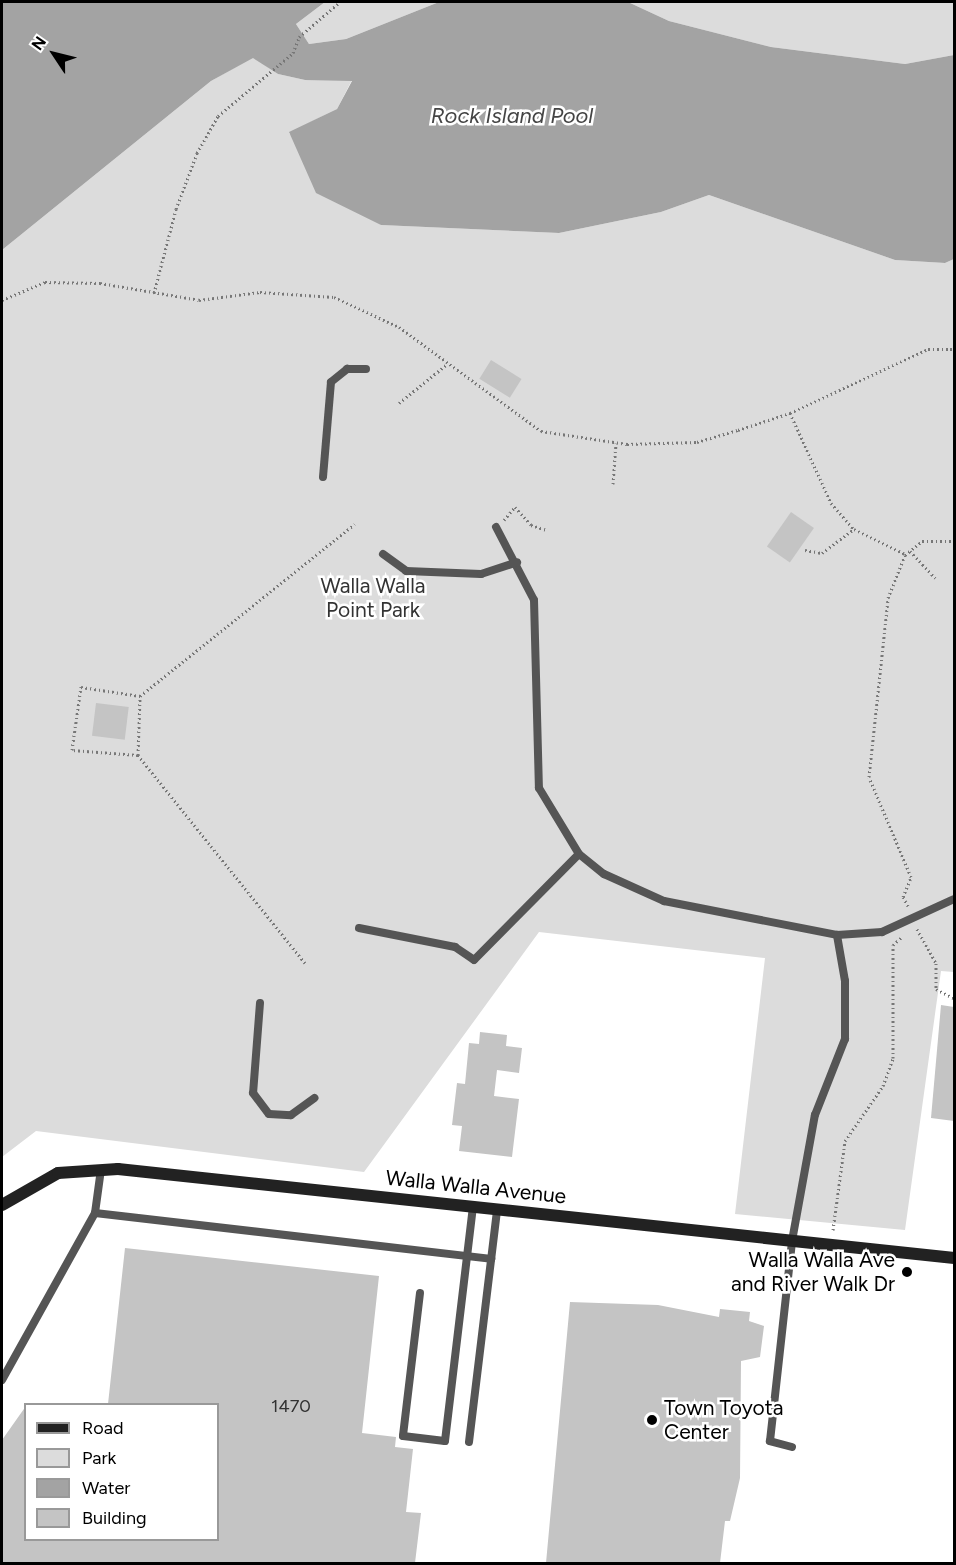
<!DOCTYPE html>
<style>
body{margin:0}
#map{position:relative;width:956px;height:1565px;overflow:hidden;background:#fff;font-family:Figtree,sans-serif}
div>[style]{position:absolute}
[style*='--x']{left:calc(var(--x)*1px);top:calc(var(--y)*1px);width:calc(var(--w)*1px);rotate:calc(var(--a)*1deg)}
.green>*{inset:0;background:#dcdcdc}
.water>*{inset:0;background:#a3a3a3}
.building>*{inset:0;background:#c4c4c4;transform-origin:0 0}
.path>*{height:3px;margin-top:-1.5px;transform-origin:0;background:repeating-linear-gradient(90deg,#777 0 1.5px,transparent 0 4.5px)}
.lane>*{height:8px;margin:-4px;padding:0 4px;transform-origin:4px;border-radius:4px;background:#555}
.secondary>*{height:12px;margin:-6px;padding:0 6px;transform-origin:6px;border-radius:6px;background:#222}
.dots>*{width:16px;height:16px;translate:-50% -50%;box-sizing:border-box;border:3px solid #fff;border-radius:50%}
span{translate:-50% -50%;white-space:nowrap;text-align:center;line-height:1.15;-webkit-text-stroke:5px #fff;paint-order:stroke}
.number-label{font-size:18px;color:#313131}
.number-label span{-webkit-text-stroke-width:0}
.park-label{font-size:21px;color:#333}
.street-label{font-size:21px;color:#000}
.poi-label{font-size:21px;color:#000}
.right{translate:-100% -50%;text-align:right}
.left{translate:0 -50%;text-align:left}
.water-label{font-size:22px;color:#444;font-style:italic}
.frame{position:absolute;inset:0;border:3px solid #000;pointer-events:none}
.legend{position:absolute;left:24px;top:1403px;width:195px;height:138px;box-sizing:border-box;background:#fff;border:2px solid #999;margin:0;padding:8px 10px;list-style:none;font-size:18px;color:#000}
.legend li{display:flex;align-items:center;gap:12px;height:30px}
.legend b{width:30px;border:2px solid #999}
.north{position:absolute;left:24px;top:24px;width:60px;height:60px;-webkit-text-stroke:4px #fff;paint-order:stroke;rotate:305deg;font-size:16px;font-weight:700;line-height:24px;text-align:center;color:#000}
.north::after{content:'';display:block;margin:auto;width:21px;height:27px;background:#000;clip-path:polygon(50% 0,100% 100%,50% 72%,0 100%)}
</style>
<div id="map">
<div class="green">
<i style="clip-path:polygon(325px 2px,439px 2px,346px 39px,309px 44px,296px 24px)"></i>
<i style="clip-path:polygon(628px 2px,954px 2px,954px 55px,905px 64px,771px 47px,669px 21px)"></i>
<i style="clip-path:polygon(253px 57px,278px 74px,305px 80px,352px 80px,337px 109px,289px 133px,381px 225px,559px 233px,661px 212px,709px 195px,895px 260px,945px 263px,954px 259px,954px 972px,941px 971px,905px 1230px,735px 1214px,765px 958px,539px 932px,364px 1172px,36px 1131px,2px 1157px,2px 250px,211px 81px)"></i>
</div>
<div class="water">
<i style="clip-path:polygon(2px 2px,325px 2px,296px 24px,309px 44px,346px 39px,439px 2px,628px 2px,669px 21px,771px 47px,905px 64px,954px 55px,954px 259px,945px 263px,895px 260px,709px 195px,661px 212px,559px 233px,381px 225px,316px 193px,289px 132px,337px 109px,352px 81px,305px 80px,278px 74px,253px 58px,211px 81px,2px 250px)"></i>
</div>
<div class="building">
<i style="left:491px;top:360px;width:36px;height:22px;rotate:32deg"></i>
<i style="left:791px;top:512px;width:28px;height:42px;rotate:35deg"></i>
<i style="left:96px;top:703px;width:33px;height:33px;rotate:7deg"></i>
<i style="clip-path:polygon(941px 1005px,954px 1007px,954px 1121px,931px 1118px)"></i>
<i style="clip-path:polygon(480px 1032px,507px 1035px,506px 1046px,522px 1048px,519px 1073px,497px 1070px,494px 1096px,519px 1099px,512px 1157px,459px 1151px,462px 1126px,452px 1125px,457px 1083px,465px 1084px,469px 1043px,479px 1044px)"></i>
<i style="clip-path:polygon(125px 1248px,379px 1276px,362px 1433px,396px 1437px,395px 1447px,413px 1449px,406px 1512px,421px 1513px,415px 1563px,2px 1563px,2px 1440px,26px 1406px,26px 1539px,218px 1539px,218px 1404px,108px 1404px)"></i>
<i style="clip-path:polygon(570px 1302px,658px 1305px,719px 1317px,720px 1309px,750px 1312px,749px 1321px,764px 1326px,760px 1357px,741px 1361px,740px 1478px,730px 1521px,725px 1521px,720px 1563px,546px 1563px)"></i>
</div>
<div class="path">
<i style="--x:154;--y:293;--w:87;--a:-75.3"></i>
<i style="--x:176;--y:209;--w:60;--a:-69.4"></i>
<i style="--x:197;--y:153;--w:43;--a:-60.4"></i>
<i style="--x:218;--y:116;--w:98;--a:-40"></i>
<i style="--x:293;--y:53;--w:17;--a:-69"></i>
<i style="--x:299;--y:37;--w:54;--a:-40.5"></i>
<i style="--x:2;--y:300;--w:47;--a:-22.7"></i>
<i style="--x:45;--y:282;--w:55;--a:1"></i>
<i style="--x:100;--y:283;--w:100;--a:9.7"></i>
<i style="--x:199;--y:300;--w:62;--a:-7.5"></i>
<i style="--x:260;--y:292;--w:74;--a:3.9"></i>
<i style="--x:334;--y:297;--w:72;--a:24.8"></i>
<i style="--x:399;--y:327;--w:176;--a:36.2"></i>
<i style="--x:541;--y:431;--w:87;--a:8.6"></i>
<i style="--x:627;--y:444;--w:70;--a:-1.6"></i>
<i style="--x:697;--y:442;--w:43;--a:-16.3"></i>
<i style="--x:738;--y:430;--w:55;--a:-18.1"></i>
<i style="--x:790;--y:413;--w:152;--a:-24.9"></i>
<i style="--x:928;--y:349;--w:26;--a:0"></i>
<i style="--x:399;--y:403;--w:60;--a:-39"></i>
<i style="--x:790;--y:413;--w:99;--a:65.5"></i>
<i style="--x:831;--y:503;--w:35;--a:49"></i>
<i style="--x:854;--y:529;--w:57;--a:26.1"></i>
<i style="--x:613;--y:484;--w:41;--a:-85.8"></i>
<i style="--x:504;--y:520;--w:17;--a:-50"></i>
<i style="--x:515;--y:507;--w:24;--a:48"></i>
<i style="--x:531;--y:525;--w:16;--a:18"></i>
<i style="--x:805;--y:550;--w:17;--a:10"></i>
<i style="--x:822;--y:553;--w:40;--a:-37"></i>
<i style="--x:910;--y:551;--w:37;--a:47"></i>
<i style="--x:138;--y:755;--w:58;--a:-88"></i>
<i style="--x:908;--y:906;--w:10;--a:-119"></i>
<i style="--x:903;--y:897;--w:22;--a:-68"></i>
<i style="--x:911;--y:877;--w:108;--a:-112.8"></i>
<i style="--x:869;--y:777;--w:180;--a:-83.9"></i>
<i style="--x:888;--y:598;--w:46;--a:-68.4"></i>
<i style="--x:905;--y:555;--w:22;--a:-39"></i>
<i style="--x:922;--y:541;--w:32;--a:0"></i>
<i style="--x:917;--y:929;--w:39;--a:61"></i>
<i style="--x:936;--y:963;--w:26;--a:90"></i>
<i style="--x:936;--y:989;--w:20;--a:27"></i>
<i style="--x:305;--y:963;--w:267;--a:-128.8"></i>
<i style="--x:138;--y:755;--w:66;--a:-175.7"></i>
<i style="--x:72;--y:750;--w:64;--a:-81.9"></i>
<i style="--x:81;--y:687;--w:60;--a:8.7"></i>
<i style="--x:140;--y:696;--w:275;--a:-38.7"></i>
<i style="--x:833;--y:1230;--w:90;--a:-82.3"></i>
<i style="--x:845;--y:1141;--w:67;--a:-55.4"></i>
<i style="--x:883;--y:1086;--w:30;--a:-70"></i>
<i style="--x:893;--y:1058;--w:113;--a:-90"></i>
<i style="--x:893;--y:945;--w:12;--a:-42"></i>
</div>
<div class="lane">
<i style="--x:323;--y:477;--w:95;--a:-85.2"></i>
<i style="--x:331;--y:382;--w:21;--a:-39"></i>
<i style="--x:347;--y:369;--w:19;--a:0"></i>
<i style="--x:496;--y:527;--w:82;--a:62.5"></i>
<i style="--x:534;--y:600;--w:188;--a:88.5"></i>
<i style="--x:539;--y:788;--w:77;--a:58.8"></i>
<i style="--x:579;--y:854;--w:32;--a:39"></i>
<i style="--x:604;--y:874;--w:66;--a:24.2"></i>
<i style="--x:664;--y:901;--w:176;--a:11.1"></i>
<i style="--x:837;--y:935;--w:45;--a:-3.8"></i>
<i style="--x:882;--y:932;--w:79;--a:-24.6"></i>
<i style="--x:383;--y:554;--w:29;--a:36"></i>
<i style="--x:406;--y:571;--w:75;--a:2.3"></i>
<i style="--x:481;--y:574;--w:38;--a:-18"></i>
<i style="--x:359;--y:928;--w:98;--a:11.2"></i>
<i style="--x:455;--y:947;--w:23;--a:34"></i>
<i style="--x:474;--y:960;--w:149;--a:-45.3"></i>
<i style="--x:260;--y:1003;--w:90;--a:94.4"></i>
<i style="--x:253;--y:1093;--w:26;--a:53"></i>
<i style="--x:269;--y:1114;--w:22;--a:3"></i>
<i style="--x:291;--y:1115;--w:29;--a:-36"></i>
<i style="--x:95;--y:1213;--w:399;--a:6.6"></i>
<i style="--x:420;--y:1293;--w:144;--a:96.8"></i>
<i style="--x:403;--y:1436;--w:42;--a:6.8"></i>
<i style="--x:445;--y:1441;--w:237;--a:-83.2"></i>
<i style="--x:2;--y:1380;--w:191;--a:-60.9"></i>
<i style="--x:95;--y:1213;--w:44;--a:-82.2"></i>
<i style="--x:469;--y:1442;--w:235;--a:-83.1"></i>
<i style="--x:792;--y:1447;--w:23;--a:-165"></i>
<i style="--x:770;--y:1441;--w:201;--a:-83.7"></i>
<i style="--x:792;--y:1241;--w:128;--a:-79.7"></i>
<i style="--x:815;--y:1115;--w:82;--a:-68.5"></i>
<i style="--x:845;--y:1039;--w:58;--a:-90"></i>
<i style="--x:845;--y:981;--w:47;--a:-99.9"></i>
</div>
<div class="secondary">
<i style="--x:2;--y:1205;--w:64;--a:-29.7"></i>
<i style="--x:58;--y:1173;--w:60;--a:-3.8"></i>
<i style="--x:118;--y:1169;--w:841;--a:6.08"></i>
</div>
<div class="dots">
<i style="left:907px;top:1272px;background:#000"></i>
<i style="left:652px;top:1420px;background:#000"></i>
</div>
<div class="number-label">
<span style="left:291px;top:1406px">1470</span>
</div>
<div class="park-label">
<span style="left:373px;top:598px">Walla Walla<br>Point Park</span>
</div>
<div class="street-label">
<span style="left:476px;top:1187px;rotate:6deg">Walla Walla Avenue</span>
</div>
<div class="poi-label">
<span class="right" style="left:895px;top:1272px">Walla Walla Ave<br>and River Walk Dr</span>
<span class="left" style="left:664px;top:1420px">Town Toyota<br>Center</span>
</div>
<div class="water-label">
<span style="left:512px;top:116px">Rock Island Pool</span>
</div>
<div class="frame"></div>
<ul class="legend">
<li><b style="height:8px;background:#222"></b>Road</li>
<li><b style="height:16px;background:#dcdcdc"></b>Park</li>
<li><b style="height:16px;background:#a3a3a3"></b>Water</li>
<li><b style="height:16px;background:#c4c4c4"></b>Building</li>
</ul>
<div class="north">N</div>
</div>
